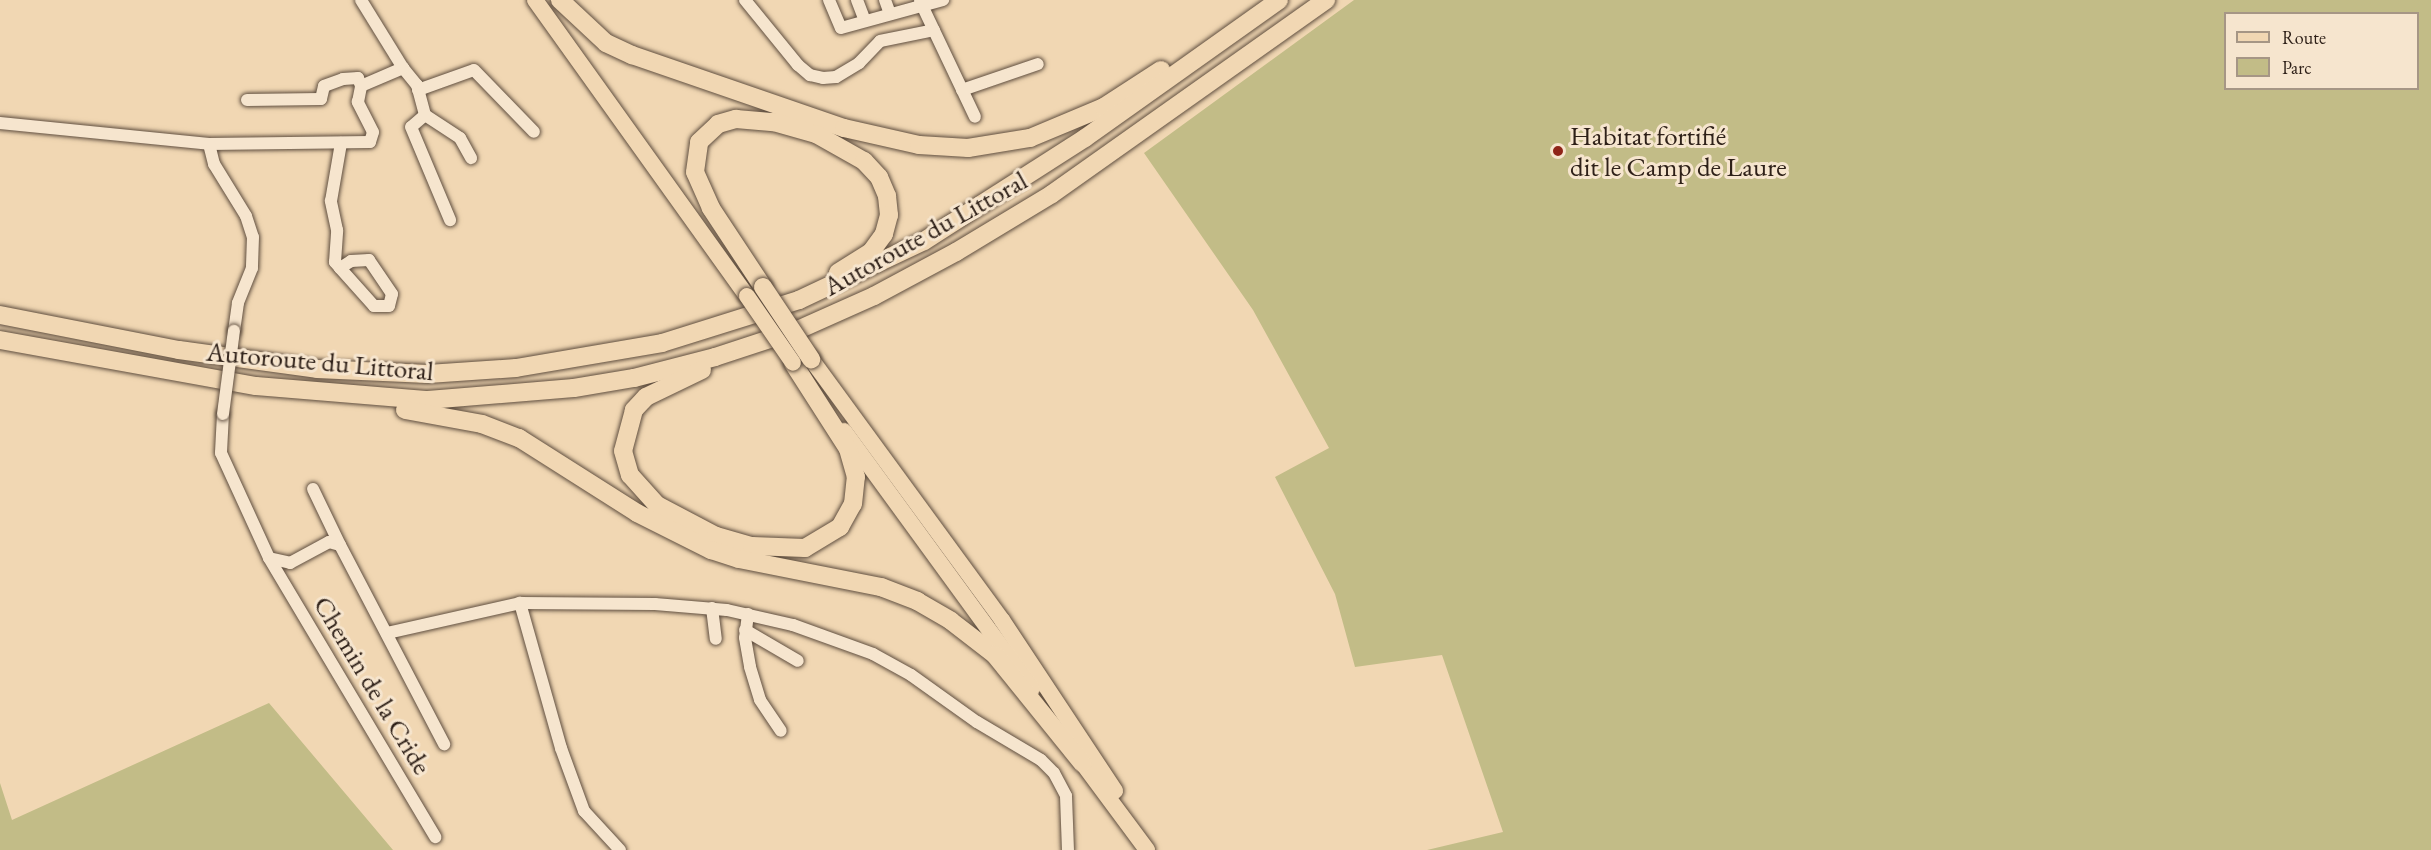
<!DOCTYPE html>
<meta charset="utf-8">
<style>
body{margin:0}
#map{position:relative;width:2431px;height:850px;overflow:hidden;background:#f1d7b3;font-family:"EB Garamond",serif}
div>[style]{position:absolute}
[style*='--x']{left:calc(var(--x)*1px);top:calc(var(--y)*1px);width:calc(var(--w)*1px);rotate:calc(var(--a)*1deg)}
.green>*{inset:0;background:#c2bc87}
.roads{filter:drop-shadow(0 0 2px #5f4e3f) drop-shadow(0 0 2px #5f4e3f)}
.minor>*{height:12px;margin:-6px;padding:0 6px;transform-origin:6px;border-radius:6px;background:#f6e5ce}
.major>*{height:16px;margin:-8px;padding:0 8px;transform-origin:8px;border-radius:8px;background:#f1d7b3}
.highway>*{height:18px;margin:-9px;padding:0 9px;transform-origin:9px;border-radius:9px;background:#f1d7b3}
.bridges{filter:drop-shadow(0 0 2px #5f4e3f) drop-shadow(0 0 2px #5f4e3f)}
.minor-bridge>*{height:12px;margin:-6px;padding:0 6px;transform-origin:6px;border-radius:6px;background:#f6e5ce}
.major-bridge>*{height:16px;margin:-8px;padding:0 8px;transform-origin:8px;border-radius:8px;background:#f1d7b3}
.highway-bridge>*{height:18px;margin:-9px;padding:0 9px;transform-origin:9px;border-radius:9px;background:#f1d7b3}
.dots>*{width:16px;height:16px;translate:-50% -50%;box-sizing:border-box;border:3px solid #f6e5ce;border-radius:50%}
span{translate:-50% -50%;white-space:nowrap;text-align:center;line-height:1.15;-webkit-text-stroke:6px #f6e5ce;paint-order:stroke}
.poi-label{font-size:27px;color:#2e2018}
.left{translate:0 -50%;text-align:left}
.street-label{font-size:27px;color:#2e2018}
.legend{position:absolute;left:2224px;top:12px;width:195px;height:78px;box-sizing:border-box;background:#f6e5ce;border:2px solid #a69685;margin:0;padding:8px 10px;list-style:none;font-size:18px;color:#2e2018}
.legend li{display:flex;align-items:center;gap:12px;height:30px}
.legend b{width:30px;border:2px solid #a69685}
</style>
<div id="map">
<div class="green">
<i style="clip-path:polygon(evenodd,1354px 0,2431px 0,2431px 850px,1427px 850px,1503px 832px,1442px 655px,1355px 667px,1335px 594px,1275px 477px,1329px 448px,1253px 310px,1144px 153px,1354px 0,2226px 14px,2418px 14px,2418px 88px,2226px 88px,2226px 14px)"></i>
<i style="clip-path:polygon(269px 703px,393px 850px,0 850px,0 783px,12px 820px)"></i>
</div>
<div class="roads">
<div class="minor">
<i style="--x:745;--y:0;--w:84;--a:50.8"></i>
<i style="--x:798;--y:65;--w:16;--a:40"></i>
<i style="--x:810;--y:75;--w:13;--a:13"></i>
<i style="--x:823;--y:78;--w:13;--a:-4"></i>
<i style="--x:836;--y:77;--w:27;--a:-31"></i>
<i style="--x:859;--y:63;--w:30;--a:-46"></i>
<i style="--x:880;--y:41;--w:55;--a:-11.5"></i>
<i style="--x:829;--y:0;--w:30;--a:67"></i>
<i style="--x:841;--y:28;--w:106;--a:-15.4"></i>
<i style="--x:857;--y:0;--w:22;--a:69"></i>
<i style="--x:885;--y:0;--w:15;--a:70"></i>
<i style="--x:920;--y:1;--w:128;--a:64.6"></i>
<i style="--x:403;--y:68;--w:22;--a:51"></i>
<i style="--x:417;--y:85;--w:31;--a:75"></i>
<i style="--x:418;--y:90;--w:59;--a:-19.7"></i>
<i style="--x:474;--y:70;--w:86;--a:45.9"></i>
<i style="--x:962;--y:90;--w:80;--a:-18.9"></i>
<i style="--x:247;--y:100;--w:74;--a:-0.8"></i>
<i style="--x:321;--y:99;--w:13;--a:-77"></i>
<i style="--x:324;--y:86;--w:20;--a:-20"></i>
<i style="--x:343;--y:79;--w:15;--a:-4"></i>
<i style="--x:358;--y:78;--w:9;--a:69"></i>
<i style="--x:425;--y:115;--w:18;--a:139"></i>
<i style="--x:411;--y:127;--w:101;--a:67.2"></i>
<i style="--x:425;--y:115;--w:42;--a:33.3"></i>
<i style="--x:460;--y:138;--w:23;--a:61"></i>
<i style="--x:0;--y:123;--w:210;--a:5.7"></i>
<i style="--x:209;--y:144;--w:161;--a:-0.7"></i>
<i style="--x:370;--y:142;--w:10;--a:-73"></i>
<i style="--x:373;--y:132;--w:34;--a:-117"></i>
<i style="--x:358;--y:102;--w:16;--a:-79"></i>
<i style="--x:361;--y:86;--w:46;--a:-23.2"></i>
<i style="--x:403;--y:68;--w:80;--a:-121.7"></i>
<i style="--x:209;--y:144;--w:21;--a:76"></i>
<i style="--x:214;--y:164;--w:61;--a:58.4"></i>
<i style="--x:246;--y:216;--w:22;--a:72"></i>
<i style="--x:253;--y:237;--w:31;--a:92"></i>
<i style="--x:252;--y:268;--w:38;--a:112"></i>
<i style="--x:238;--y:303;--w:28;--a:98"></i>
<i style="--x:340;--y:268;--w:13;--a:-32"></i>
<i style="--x:351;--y:261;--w:18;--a:-3"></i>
<i style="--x:369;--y:260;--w:41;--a:55.9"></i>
<i style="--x:392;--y:294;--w:12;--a:104"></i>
<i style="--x:389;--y:306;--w:15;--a:180"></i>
<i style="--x:374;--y:306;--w:51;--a:-131.8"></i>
<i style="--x:340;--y:268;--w:8;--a:-130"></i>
<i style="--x:335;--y:262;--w:32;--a:-86"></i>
<i style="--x:337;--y:230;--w:30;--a:-102"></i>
<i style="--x:331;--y:201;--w:59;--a:-80.2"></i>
<i style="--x:223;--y:414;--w:39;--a:93"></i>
<i style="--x:221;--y:453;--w:115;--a:65.4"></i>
<i style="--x:269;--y:558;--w:325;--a:59.2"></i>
<i style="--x:313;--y:489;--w:62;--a:64.3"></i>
<i style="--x:269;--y:558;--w:22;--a:13"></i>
<i style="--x:290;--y:563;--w:44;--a:-28.3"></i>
<i style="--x:329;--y:542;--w:11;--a:15"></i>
<i style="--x:340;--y:545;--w:225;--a:62.4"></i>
<i style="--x:712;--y:608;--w:31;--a:83"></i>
<i style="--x:748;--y:614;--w:24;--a:97"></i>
<i style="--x:745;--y:638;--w:29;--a:80"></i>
<i style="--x:750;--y:667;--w:34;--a:73"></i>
<i style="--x:760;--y:700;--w:37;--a:56"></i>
<i style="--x:745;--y:630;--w:61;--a:30.3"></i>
<i style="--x:387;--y:633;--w:136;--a:-12.7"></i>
<i style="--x:620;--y:850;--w:53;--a:-132.7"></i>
<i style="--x:584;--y:811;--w:67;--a:-110.1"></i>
<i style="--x:561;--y:748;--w:151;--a:-105.8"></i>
<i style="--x:520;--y:603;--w:135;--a:0.4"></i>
<i style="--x:655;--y:604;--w:72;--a:4.8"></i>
<i style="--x:727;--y:610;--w:68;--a:12.8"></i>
<i style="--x:793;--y:625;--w:85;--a:19.9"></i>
<i style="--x:873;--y:654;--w:43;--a:28.9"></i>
<i style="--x:911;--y:675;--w:81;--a:35.5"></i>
<i style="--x:977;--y:722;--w:74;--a:30.7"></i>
<i style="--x:1041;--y:760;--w:18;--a:45"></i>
<i style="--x:1054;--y:773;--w:26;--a:62"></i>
<i style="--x:1066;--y:796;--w:54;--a:87.9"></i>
</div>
<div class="major">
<i style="--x:535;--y:0;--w:364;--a:54.4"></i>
<i style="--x:811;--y:359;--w:323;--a:53.8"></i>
<i style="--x:1002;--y:620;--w:205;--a:56.5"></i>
<i style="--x:844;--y:431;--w:319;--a:53.9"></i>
<i style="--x:1075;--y:753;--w:121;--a:53.4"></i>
</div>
<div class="highway">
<i style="--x:560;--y:0;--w:63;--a:43.1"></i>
<i style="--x:606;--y:43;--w:29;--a:25"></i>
<i style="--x:632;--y:55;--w:224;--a:19"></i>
<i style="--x:844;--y:128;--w:77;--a:12.8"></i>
<i style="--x:919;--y:145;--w:49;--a:3.5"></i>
<i style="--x:968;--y:148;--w:63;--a:-9.2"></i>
<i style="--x:1030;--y:138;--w:80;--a:-22.7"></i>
<i style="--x:1104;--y:107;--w:68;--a:-33"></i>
<i style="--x:763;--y:287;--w:95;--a:-123.4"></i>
<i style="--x:711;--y:208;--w:39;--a:-114"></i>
<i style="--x:695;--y:172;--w:30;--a:-82"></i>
<i style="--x:699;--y:142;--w:26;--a:-43"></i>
<i style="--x:718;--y:124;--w:19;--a:-16"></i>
<i style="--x:736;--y:119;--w:38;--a:5"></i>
<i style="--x:774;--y:122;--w:44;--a:15.9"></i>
<i style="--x:816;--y:134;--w:55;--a:29.4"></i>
<i style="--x:864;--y:161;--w:22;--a:47"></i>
<i style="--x:879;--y:177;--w:21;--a:67"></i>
<i style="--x:887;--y:196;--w:19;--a:84"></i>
<i style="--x:889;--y:215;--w:20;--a:105"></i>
<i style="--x:884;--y:234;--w:22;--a:126"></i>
<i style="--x:871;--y:252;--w:39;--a:148"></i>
<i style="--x:0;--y:315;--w:182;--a:11.1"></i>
<i style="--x:179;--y:350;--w:139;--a:7.8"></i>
<i style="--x:317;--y:369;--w:111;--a:2.6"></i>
<i style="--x:428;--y:374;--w:88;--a:-3.9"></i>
<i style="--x:516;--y:368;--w:148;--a:-9.7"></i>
<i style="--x:662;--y:343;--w:144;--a:-17.4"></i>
<i style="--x:799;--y:300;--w:138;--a:-25.3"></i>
<i style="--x:924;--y:241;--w:191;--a:-32.6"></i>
<i style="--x:1085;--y:138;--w:238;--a:-35.4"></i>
<i style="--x:0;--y:340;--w:260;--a:10.2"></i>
<i style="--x:256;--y:386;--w:173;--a:4.7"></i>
<i style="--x:428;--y:400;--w:146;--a:-4.7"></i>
<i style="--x:574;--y:388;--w:61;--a:-9.5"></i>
<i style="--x:634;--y:378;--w:84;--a:-14.5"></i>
<i style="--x:715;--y:357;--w:89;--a:-18.2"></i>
<i style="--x:800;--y:329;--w:81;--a:-24"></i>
<i style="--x:874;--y:296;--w:93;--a:-28.2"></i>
<i style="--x:956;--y:252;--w:112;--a:-31.1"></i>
<i style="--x:1052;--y:194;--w:336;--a:-35.3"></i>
<i style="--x:702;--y:370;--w:62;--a:154.3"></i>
<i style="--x:646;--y:397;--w:18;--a:133"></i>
<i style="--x:634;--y:410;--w:42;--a:105"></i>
<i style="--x:623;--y:451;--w:25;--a:74"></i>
<i style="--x:630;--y:475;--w:40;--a:48"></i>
<i style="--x:657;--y:505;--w:67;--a:27.7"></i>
<i style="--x:716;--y:536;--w:37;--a:16"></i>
<i style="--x:752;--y:546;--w:53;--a:2.2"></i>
<i style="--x:805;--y:548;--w:41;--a:-31"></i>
<i style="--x:840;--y:527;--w:26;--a:-61"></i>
<i style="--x:853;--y:504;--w:27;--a:-84"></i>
<i style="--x:856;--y:477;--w:29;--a:-106"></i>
<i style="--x:848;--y:449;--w:102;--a:-122.6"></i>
<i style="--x:405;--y:410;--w:78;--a:10.3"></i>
<i style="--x:482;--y:424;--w:40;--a:21"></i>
<i style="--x:519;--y:438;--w:140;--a:32.4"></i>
<i style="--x:637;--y:513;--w:83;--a:26.6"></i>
<i style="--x:711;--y:550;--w:29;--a:18"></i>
<i style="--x:739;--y:559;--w:145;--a:11.2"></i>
<i style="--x:881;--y:587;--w:39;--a:21"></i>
<i style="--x:917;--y:601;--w:39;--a:30"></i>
<i style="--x:951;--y:621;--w:56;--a:37.7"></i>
<i style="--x:995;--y:655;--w:139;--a:51.1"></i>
</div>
</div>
<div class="bridges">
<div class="minor-bridge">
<i style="--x:223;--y:414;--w:84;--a:-82.5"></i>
</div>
<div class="major-bridge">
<i style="--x:747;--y:296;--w:81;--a:55.5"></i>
</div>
<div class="highway-bridge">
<i style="--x:763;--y:287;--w:87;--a:56.3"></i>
</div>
</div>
<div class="dots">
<i style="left:1558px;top:151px;background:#8f2418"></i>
</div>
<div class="poi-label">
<span class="left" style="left:1570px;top:151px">Habitat fortifié<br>dit le Camp de Laure</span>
</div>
<div class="street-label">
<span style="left:925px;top:233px;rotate:-29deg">Autoroute du Littoral</span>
<span style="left:320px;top:361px;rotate:5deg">Autoroute du Littoral</span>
<span style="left:373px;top:685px;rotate:59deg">Chemin de la Cride</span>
</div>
<ul class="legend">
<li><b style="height:8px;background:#f1d7b3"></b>Route</li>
<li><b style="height:16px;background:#c2bc87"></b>Parc</li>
</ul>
</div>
